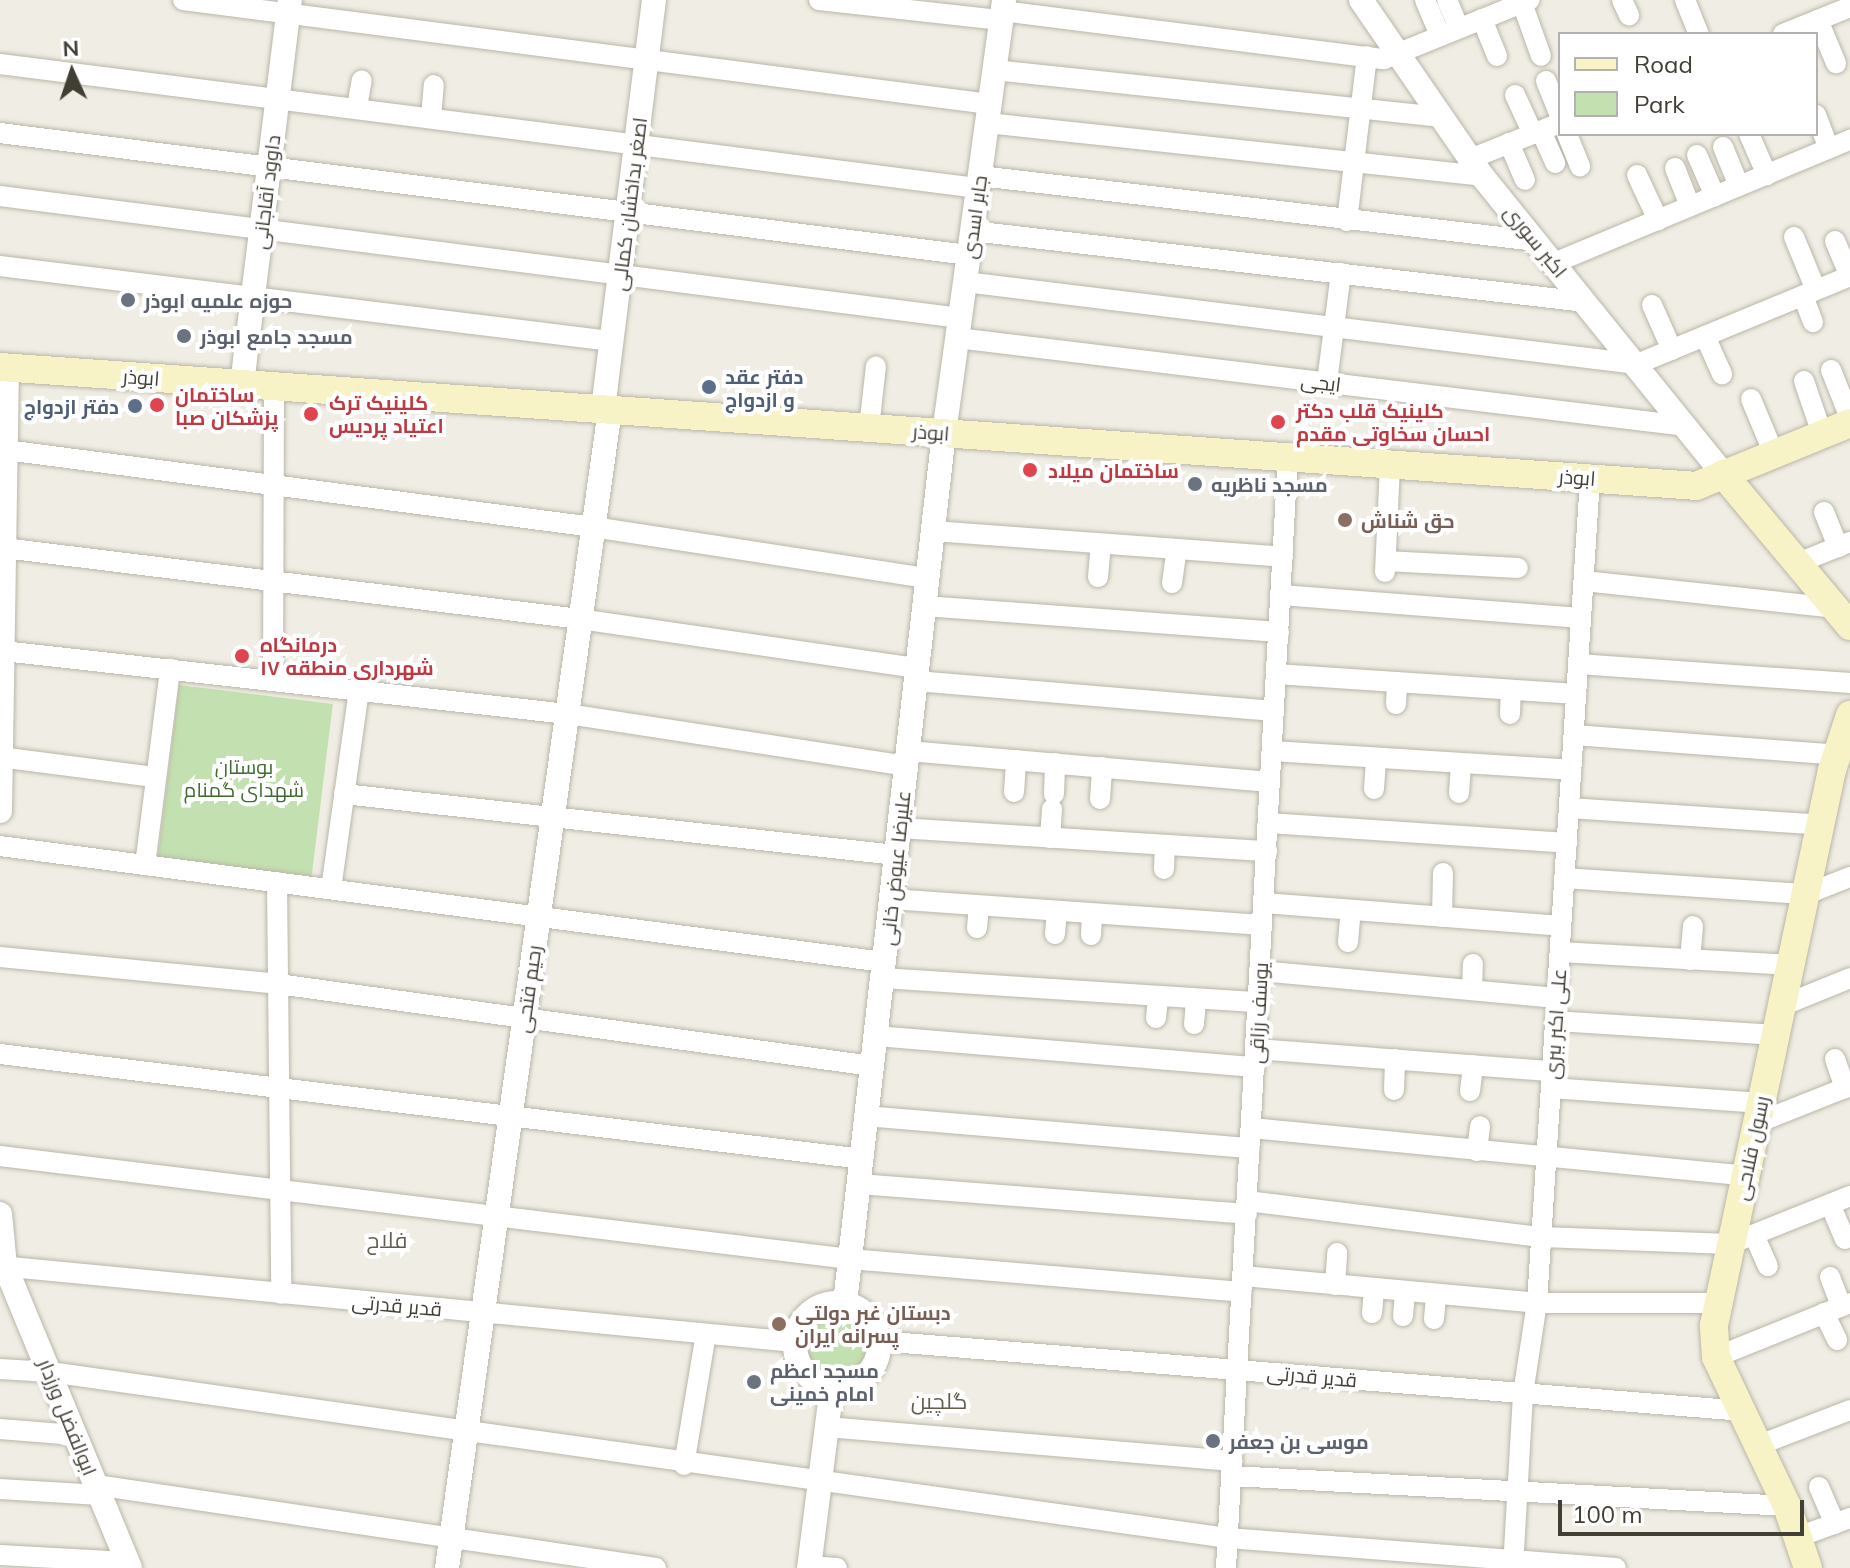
<!DOCTYPE html>
<meta charset="utf-8">
<style>
body{margin:0}
#map{position:relative;width:1850px;height:1568px;overflow:hidden;background:#f0eee4;font-family:Mulish,Cairo,sans-serif}
div>[style]{position:absolute}
[style*='--x']{left:calc(var(--x)*1px);top:calc(var(--y)*1px);width:calc(var(--w)*1px);rotate:calc(var(--a)*1deg)}
.green>*{inset:0;background:#c3e0b0;transform-origin:0 0}
.round{border-radius:50%}
.roads{filter:drop-shadow(0 0 2px #bab6a8) drop-shadow(0 0 2px #bab6a8)}
.minor>*{height:20px;margin:-10px;padding:0 10px;transform-origin:10px;border-radius:10px;background:#fff}
.tertiary>*{height:24px;margin:-12px;padding:0 12px;transform-origin:12px;border-radius:12px;background:#fff}
.tertiary>.ring{margin:-12px;padding:0;box-sizing:content-box;background:none;border:24px solid #fff;border-radius:50%}
.secondary>*{height:28px;margin:-14px;padding:0 14px;transform-origin:14px;border-radius:14px;background:#f8f3c6}
.dots>*{width:22px;height:22px;translate:-50% -50%;box-sizing:border-box;border:4px solid #fff;border-radius:50%}
span{translate:-50% -50%;white-space:nowrap;text-align:center;line-height:1.15;-webkit-text-stroke:8px #fff;paint-order:stroke}
.street-label{font-size:20px;color:#413e34}
.worship-label{font-size:20px;color:#5b616d;font-weight:700}
.left{translate:0 -50%;text-align:left}
.service-label{font-size:20px;color:#4e5e75;font-weight:700}
.right{translate:-100% -50%;text-align:right}
.health-label{font-size:20px;color:#be3a42;font-weight:700}
.education-label{font-size:20px;color:#785e54;font-weight:700}
.park-label{font-size:20px;color:#3d6b2f}
.neighbourhood-label{font-size:22px;color:#625d4d}
.legend{position:absolute;left:1558px;top:32px;width:260px;height:104px;box-sizing:border-box;background:#fff;border:2px solid #b3b2ae;margin:0;padding:10px 14px;list-style:none;font-size:24px;color:#413e34}
.legend li{display:flex;align-items:center;gap:16px;height:40px}
.legend b{width:40px;border:2px solid #b3b2ae}
.north{position:absolute;left:32px;top:32px;width:80px;height:80px;-webkit-text-stroke:6px #fff;paint-order:stroke;rotate:357deg;font-size:22px;font-weight:700;line-height:32px;text-align:center;color:#413e34}
.north::after{content:'';display:block;margin:auto;width:28px;height:36px;background:#413e34;clip-path:polygon(50% 0,100% 100%,50% 72%,0 100%)}
.scale{position:absolute;left:1558px;top:1500px;width:246px;height:36px;box-sizing:border-box;border:4px solid #413e34;border-top:0;padding-left:10px;font-size:24px;line-height:28px;white-space:nowrap;color:#413e34;-webkit-text-stroke:6px #fff;paint-order:stroke}
</style>
<div id="map">
<div class="green">
<i style="left:179px;top:685px;width:155px;height:179px;rotate:7deg"></i>
<i class="round" style="left:802px;top:1309px;width:70px;height:70px"></i>
</div>
<div class="roads">
<div class="minor">
<i style="--x:183;--y:0;--w:813;--a:7.35"></i>
<i style="--x:819;--y:0;--w:183;--a:6.3"></i>
<i style="--x:1425;--y:0;--w:39;--a:67"></i>
<i style="--x:1447;--y:0;--w:30;--a:67"></i>
<i style="--x:1622;--y:0;--w:17;--a:65"></i>
<i style="--x:1685;--y:0;--w:37;--a:68"></i>
<i style="--x:1522;--y:3;--w:56;--a:70.3"></i>
<i style="--x:1002;--y:11;--w:385;--a:7.2"></i>
<i style="--x:1384;--y:59;--w:157;--a:-22.1"></i>
<i style="--x:1482;--y:19;--w:40;--a:68"></i>
<i style="--x:1818;--y:20;--w:47;--a:67.3"></i>
<i style="--x:1783;--y:34;--w:72;--a:-21.9"></i>
<i style="--x:0;--y:64;--w:986;--a:7.23"></i>
<i style="--x:994;--y:70;--w:446;--a:6"></i>
<i style="--x:1546;--y:81;--w:37;--a:68"></i>
<i style="--x:1515;--y:95;--w:43;--a:65.2"></i>
<i style="--x:357;--y:107;--w:27;--a:-80"></i>
<i style="--x:1816;--y:115;--w:36;--a:69"></i>
<i style="--x:431;--y:117;--w:32;--a:-85"></i>
<i style="--x:987;--y:123;--w:498;--a:6.1"></i>
<i style="--x:1541;--y:131;--w:35;--a:66"></i>
<i style="--x:0;--y:133;--w:977;--a:7.18"></i>
<i style="--x:1567;--y:134;--w:35;--a:68"></i>
<i style="--x:1749;--y:134;--w:45;--a:66.3"></i>
<i style="--x:1509;--y:143;--w:40;--a:66.6"></i>
<i style="--x:1723;--y:147;--w:42;--a:67.7"></i>
<i style="--x:1697;--y:155;--w:45;--a:66.3"></i>
<i style="--x:1470;--y:159;--w:97;--a:-21.8"></i>
<i style="--x:1675;--y:168;--w:41;--a:68.5"></i>
<i style="--x:1637;--y:175;--w:50;--a:65"></i>
<i style="--x:980;--y:176;--w:560;--a:6.67"></i>
<i style="--x:0;--y:196;--w:968;--a:7.24"></i>
<i style="--x:1347;--y:221;--w:166;--a:-83.1"></i>
<i style="--x:972;--y:231;--w:618;--a:6.6"></i>
<i style="--x:1794;--y:237;--w:57;--a:67.5"></i>
<i style="--x:1835;--y:241;--w:38;--a:67"></i>
<i style="--x:1554;--y:263;--w:321;--a:-22.6"></i>
<i style="--x:0;--y:266;--w:616;--a:7"></i>
<i style="--x:965;--y:282;--w:677;--a:6.96"></i>
<i style="--x:1637;--y:364;--w:230;--a:-22.4"></i>
<i style="--x:1803;--y:296;--w:28;--a:69"></i>
<i style="--x:1652;--y:305;--w:49;--a:66"></i>
<i style="--x:1705;--y:336;--w:42;--a:65.9"></i>
<i style="--x:957;--y:338;--w:733;--a:6.89"></i>
<i style="--x:1831;--y:370;--w:52;--a:68.4"></i>
<i style="--x:1804;--y:381;--w:56;--a:71.2"></i>
<i style="--x:1327;--y:382;--w:110;--a:-82.7"></i>
<i style="--x:1751;--y:399;--w:60;--a:67.3"></i>
<i style="--x:869;--y:428;--w:62;--a:-83.6"></i>
<i style="--x:6;--y:450;--w:592;--a:7.47"></i>
<i style="--x:593;--y:527;--w:338;--a:8.7"></i>
<i style="--x:1824;--y:512;--w:38;--a:68"></i>
<i style="--x:933;--y:531;--w:351;--a:4.2"></i>
<i style="--x:4;--y:548;--w:580;--a:7.03"></i>
<i style="--x:580;--y:619;--w:341;--a:8.3"></i>
<i style="--x:1386;--y:561;--w:132;--a:3"></i>
<i style="--x:1798;--y:563;--w:56;--a:-22"></i>
<i style="--x:1385;--y:572;--w:108;--a:-87.3"></i>
<i style="--x:1098;--y:577;--w:33;--a:-85"></i>
<i style="--x:1584;--y:581;--w:254;--a:6.1"></i>
<i style="--x:1172;--y:583;--w:34;--a:-82"></i>
<i style="--x:1281;--y:595;--w:301;--a:4.4"></i>
<i style="--x:924;--y:606;--w:356;--a:4.2"></i>
<i style="--x:3;--y:651;--w:568;--a:6.37"></i>
<i style="--x:567;--y:714;--w:343;--a:8.7"></i>
<i style="--x:1578;--y:664;--w:273;--a:4"></i>
<i style="--x:1276;--y:674;--w:301;--a:3.8"></i>
<i style="--x:273;--y:681;--w:295;--a:-89.8"></i>
<i style="--x:916;--y:681;--w:359;--a:4.8"></i>
<i style="--x:1396;--y:704;--w:22;--a:-87"></i>
<i style="--x:1510;--y:714;--w:24;--a:-88"></i>
<i style="--x:1574;--y:735;--w:264;--a:4.3"></i>
<i style="--x:908;--y:751;--w:363;--a:4.9"></i>
<i style="--x:1272;--y:751;--w:300;--a:3.6"></i>
<i style="--x:0;--y:757;--w:155;--a:7.4"></i>
<i style="--x:1374;--y:789;--w:31;--a:-86"></i>
<i style="--x:1014;--y:792;--w:32;--a:-86"></i>
<i style="--x:1459;--y:793;--w:30;--a:-86"></i>
<i style="--x:344;--y:794;--w:555;--a:6.31"></i>
<i style="--x:1054;--y:794;--w:31;--a:-88"></i>
<i style="--x:1100;--y:799;--w:32;--a:-86"></i>
<i style="--x:1569;--y:808;--w:254;--a:3.8"></i>
<i style="--x:1268;--y:823;--w:300;--a:3.8"></i>
<i style="--x:899;--y:828;--w:369;--a:3.6"></i>
<i style="--x:1050;--y:838;--w:29;--a:-86"></i>
<i style="--x:0;--y:846;--w:892;--a:7.48"></i>
<i style="--x:145;--y:865;--w:198;--a:-82.7"></i>
<i style="--x:1164;--y:869;--w:24;--a:-88"></i>
<i style="--x:1564;--y:878;--w:244;--a:3.8"></i>
<i style="--x:1807;--y:894;--w:46;--a:-21.6"></i>
<i style="--x:277;--y:882;--w:412;--a:89.4"></i>
<i style="--x:331;--y:889;--w:201;--a:-82"></i>
<i style="--x:891;--y:899;--w:372;--a:4"></i>
<i style="--x:1264;--y:903;--w:298;--a:4.4"></i>
<i style="--x:1442;--y:917;--w:44;--a:-88.7"></i>
<i style="--x:977;--y:928;--w:22;--a:-85"></i>
<i style="--x:1055;--y:934;--w:23;--a:-85"></i>
<i style="--x:1091;--y:935;--w:21;--a:-87"></i>
<i style="--x:1348;--y:942;--w:32;--a:-85"></i>
<i style="--x:1560;--y:952;--w:233;--a:3.2"></i>
<i style="--x:0;--y:957;--w:279;--a:5.5"></i>
<i style="--x:278;--y:984;--w:600;--a:7.86"></i>
<i style="--x:1690;--y:960;--w:34;--a:-85"></i>
<i style="--x:1260;--y:971;--w:298;--a:5.2"></i>
<i style="--x:882;--y:978;--w:377;--a:3.7"></i>
<i style="--x:1472;--y:990;--w:26;--a:-88"></i>
<i style="--x:1784;--y:1005;--w:71;--a:-22.2"></i>
<i style="--x:1156;--y:1018;--w:20;--a:-84"></i>
<i style="--x:1555;--y:1021;--w:220;--a:3.6"></i>
<i style="--x:1194;--y:1024;--w:23;--a:-85"></i>
<i style="--x:876;--y:1036;--w:380;--a:4.7"></i>
<i style="--x:1256;--y:1049;--w:297;--a:4.3"></i>
<i style="--x:0;--y:1054;--w:868;--a:6.94"></i>
<i style="--x:1835;--y:1059;--w:31;--a:71"></i>
<i style="--x:1551;--y:1088;--w:211;--a:4.1"></i>
<i style="--x:1394;--y:1090;--w:31;--a:-88"></i>
<i style="--x:1470;--y:1091;--w:26;--a:-83"></i>
<i style="--x:866;--y:1116;--w:385;--a:4.8"></i>
<i style="--x:1757;--y:1123;--w:100;--a:-21.7"></i>
<i style="--x:1251;--y:1128;--w:497;--a:5.5"></i>
<i style="--x:1477;--y:1151;--w:25;--a:-83"></i>
<i style="--x:0;--y:1156;--w:856;--a:6.91"></i>
<i style="--x:850;--y:1259;--w:393;--a:4.8"></i>
<i style="--x:859;--y:1184;--w:389;--a:4.4"></i>
<i style="--x:1247;--y:1201;--w:296;--a:7"></i>
<i style="--x:1541;--y:1237;--w:189;--a:2.1"></i>
<i style="--x:1730;--y:1244;--w:129;--a:-21.8"></i>
<i style="--x:1830;--y:1204;--w:38;--a:67"></i>
<i style="--x:1754;--y:1235;--w:34;--a:66"></i>
<i style="--x:0;--y:1266;--w:798;--a:5.47"></i>
<i style="--x:1243;--y:1276;--w:295;--a:5.2"></i>
<i style="--x:1537;--y:1303;--w:181;--a:0"></i>
<i style="--x:1830;--y:1277;--w:31;--a:69"></i>
<i style="--x:1335;--y:1285;--w:32;--a:-86"></i>
<i style="--x:1372;--y:1313;--w:25;--a:-85"></i>
<i style="--x:1824;--y:1313;--w:30;--a:64"></i>
<i style="--x:1403;--y:1316;--w:24;--a:-85"></i>
<i style="--x:1434;--y:1319;--w:25;--a:-85"></i>
<i style="--x:879;--y:1341;--w:868;--a:4.63"></i>
<i style="--x:1716;--y:1357;--w:144;--a:-21.9"></i>
<i style="--x:0;--y:1369;--w:50;--a:3.4"></i>
<i style="--x:50;--y:1372;--w:1190;--a:8.02"></i>
<i style="--x:1228;--y:1538;--w:389;--a:4.4"></i>
<i style="--x:827;--y:1427;--w:407;--a:4.8"></i>
<i style="--x:0;--y:1429;--w:75;--a:4.6"></i>
<i style="--x:1759;--y:1445;--w:97;--a:-21"></i>
<i style="--x:684;--y:1465;--w:133;--a:-80.5"></i>
<i style="--x:1232;--y:1476;--w:556;--a:3.09"></i>
<i style="--x:96;--y:1485;--w:566;--a:8.43"></i>
<i style="--x:1819;--y:1487;--w:40;--a:66.6"></i>
<i style="--x:0;--y:1489;--w:100;--a:3.4"></i>
<i style="--x:1798;--y:1537;--w:55;--a:-20.1"></i>
<i style="--x:0;--y:1555;--w:127;--a:3.2"></i>
<i style="--x:809;--y:1566;--w:28;--a:4"></i>
<i style="--x:1226;--y:1568;--w:1113;--a:-86.81"></i>
<i style="--x:1513;--y:1568;--w:174;--a:-86.7"></i>
<i style="--x:1523;--y:1394;--w:92;--a:-81.3"></i>
<i style="--x:1537;--y:1303;--w:827;--a:-86.32"></i>
</div>
<div class="tertiary">
<i style="--x:1361;--y:0;--w:214;--a:55.5"></i>
<i style="--x:1482;--y:176;--w:383;--a:51"></i>
<i style="--x:242;--y:384;--w:387;--a:-82.9"></i>
<i style="--x:603;--y:409;--w:412;--a:-82.9"></i>
<i style="--x:0;--y:811;--w:444;--a:-89.1"></i>
<i style="--x:0;--y:1214;--w:52;--a:84.5"></i>
<i style="--x:5;--y:1266;--w:327;--a:67.5"></i>
<i class="ring" style="left:795px;top:1303px;width:60px;height:60px"></i>
<i style="--x:845;--y:1303;--w:876;--a:-83.51"></i>
<i style="--x:944;--y:433;--w:437;--a:-82.1"></i>
<i style="--x:447;--y:1568;--w:1170;--a:-81.99"></i>
<i style="--x:809;--y:1568;--w:182;--a:-82.8"></i>
</div>
<div class="secondary">
<i style="--x:0;--y:367;--w:1700;--a:4.01"></i>
<i style="--x:1696;--y:486;--w:166;--a:-22.2"></i>
<i style="--x:1723;--y:474;--w:198;--a:50.1"></i>
<i style="--x:1808;--y:1568;--w:65;--a:-108.7"></i>
<i style="--x:1787;--y:1506;--w:165;--a:-115.5"></i>
<i style="--x:1716;--y:1357;--w:32;--a:-94"></i>
<i style="--x:1714;--y:1325;--w:567;--a:-78"></i>
<i style="--x:1832;--y:770;--w:58;--a:-71.9"></i>
</div>
</div>
<div class="dots">
<i style="left:128px;top:300px;background:#6b7280"></i>
<i style="left:184px;top:336px;background:#6b7280"></i>
<i style="left:709px;top:387px;background:#5c6f8a"></i>
<i style="left:157px;top:405px;background:#e0444e"></i>
<i style="left:135px;top:406px;background:#5c6f8a"></i>
<i style="left:311px;top:414px;background:#e0444e"></i>
<i style="left:1278px;top:422px;background:#e0444e"></i>
<i style="left:1030px;top:470px;background:#e0444e"></i>
<i style="left:1195px;top:484px;background:#6b7280"></i>
<i style="left:1345px;top:520px;background:#8d6e63"></i>
<i style="left:242px;top:656px;background:#e0444e"></i>
<i style="left:779px;top:1324px;background:#8d6e63"></i>
<i style="left:754px;top:1382px;background:#6b7280"></i>
<i style="left:1213px;top:1441px;background:#6b7280"></i>
</div>
<div class="street-label">
<span style="left:266px;top:192px;rotate:-83deg">داوود آقاجانی</span>
<span style="left:629px;top:204px;rotate:-83deg">اصغر بداخشان کمالی</span>
<span style="left:974px;top:217px;rotate:-82deg">جابر اسدی</span>
<span style="left:1536px;top:241px;rotate:51deg">اکبر سوری</span>
<span style="left:141px;top:377px;rotate:4deg">ابوذر</span>
<span style="left:1321px;top:382px;rotate:7deg">ایجی</span>
<span style="left:931px;top:432px;rotate:4deg">ابوذر</span>
<span style="left:1577px;top:477px;rotate:4deg">ابوذر</span>
<span style="left:895px;top:868px;rotate:-84deg">علیرضا عیوض خانی</span>
<span style="left:528px;top:989px;rotate:-82deg">رحیم فتحی</span>
<span style="left:1258px;top:1013px;rotate:-87deg">یوسف رزاقی</span>
<span style="left:1555px;top:1024px;rotate:-86deg">علی اکبر ببری</span>
<span style="left:1751px;top:1148px;rotate:-78deg">رسول فلاحی</span>
<span style="left:397px;top:1305px;rotate:5deg">قدیر قدرتی</span>
<span style="left:1312px;top:1376px;rotate:5deg">قدیر قدرتی</span>
<span style="left:68px;top:1417px;rotate:68deg">ابوالفضل ورزدار</span>
</div>
<div class="worship-label">
<span class="left" style="left:144px;top:300px">حوزه علمیه ابوذر</span>
<span class="left" style="left:200px;top:336px">مسجد جامع ابوذر</span>
<span class="left" style="left:1211px;top:484px">مسجد ناظریه</span>
<span class="left" style="left:770px;top:1382px">مسجد اعظم<br>امام خمینی</span>
<span class="left" style="left:1229px;top:1441px">موسی بن جعفر</span>
</div>
<div class="service-label">
<span class="left" style="left:725px;top:388px">دفتر عقد<br>و ازدواج</span>
<span class="right" style="left:119px;top:406px">دفتر ازدواج</span>
</div>
<div class="health-label">
<span class="left" style="left:175px;top:406px">ساختمان<br>پزشکان صبا</span>
<span class="left" style="left:329px;top:414px">کلینیک ترک<br>اعتیاد پردیس</span>
<span class="left" style="left:1296px;top:422px">کلینیک قلب دکتر<br>احسان سخاوتی مقدم</span>
<span class="left" style="left:1048px;top:470px">ساختمان میلاد</span>
<span class="left" style="left:260px;top:656px">درمانگاه<br>شهرداری منطقه ۱۷</span>
</div>
<div class="education-label">
<span class="left" style="left:1361px;top:520px">حق شناش</span>
<span class="left" style="left:795px;top:1324px">دبستان غبر دولتی<br>پسرانه ایران</span>
</div>
<div class="park-label">
<span style="left:244px;top:778px">بوستان<br>شهدای گمنام</span>
</div>
<div class="neighbourhood-label">
<span style="left:387px;top:1241px">فلاح</span>
<span style="left:939px;top:1402px">گلچین</span>
</div>
<ul class="legend">
<li><b style="height:10px;background:#f8f3c6"></b>Road</li>
<li><b style="height:22px;background:#c3e0b0"></b>Park</li>
</ul>
<div class="north">N</div>
<div class="scale">100 m</div>
</div>
